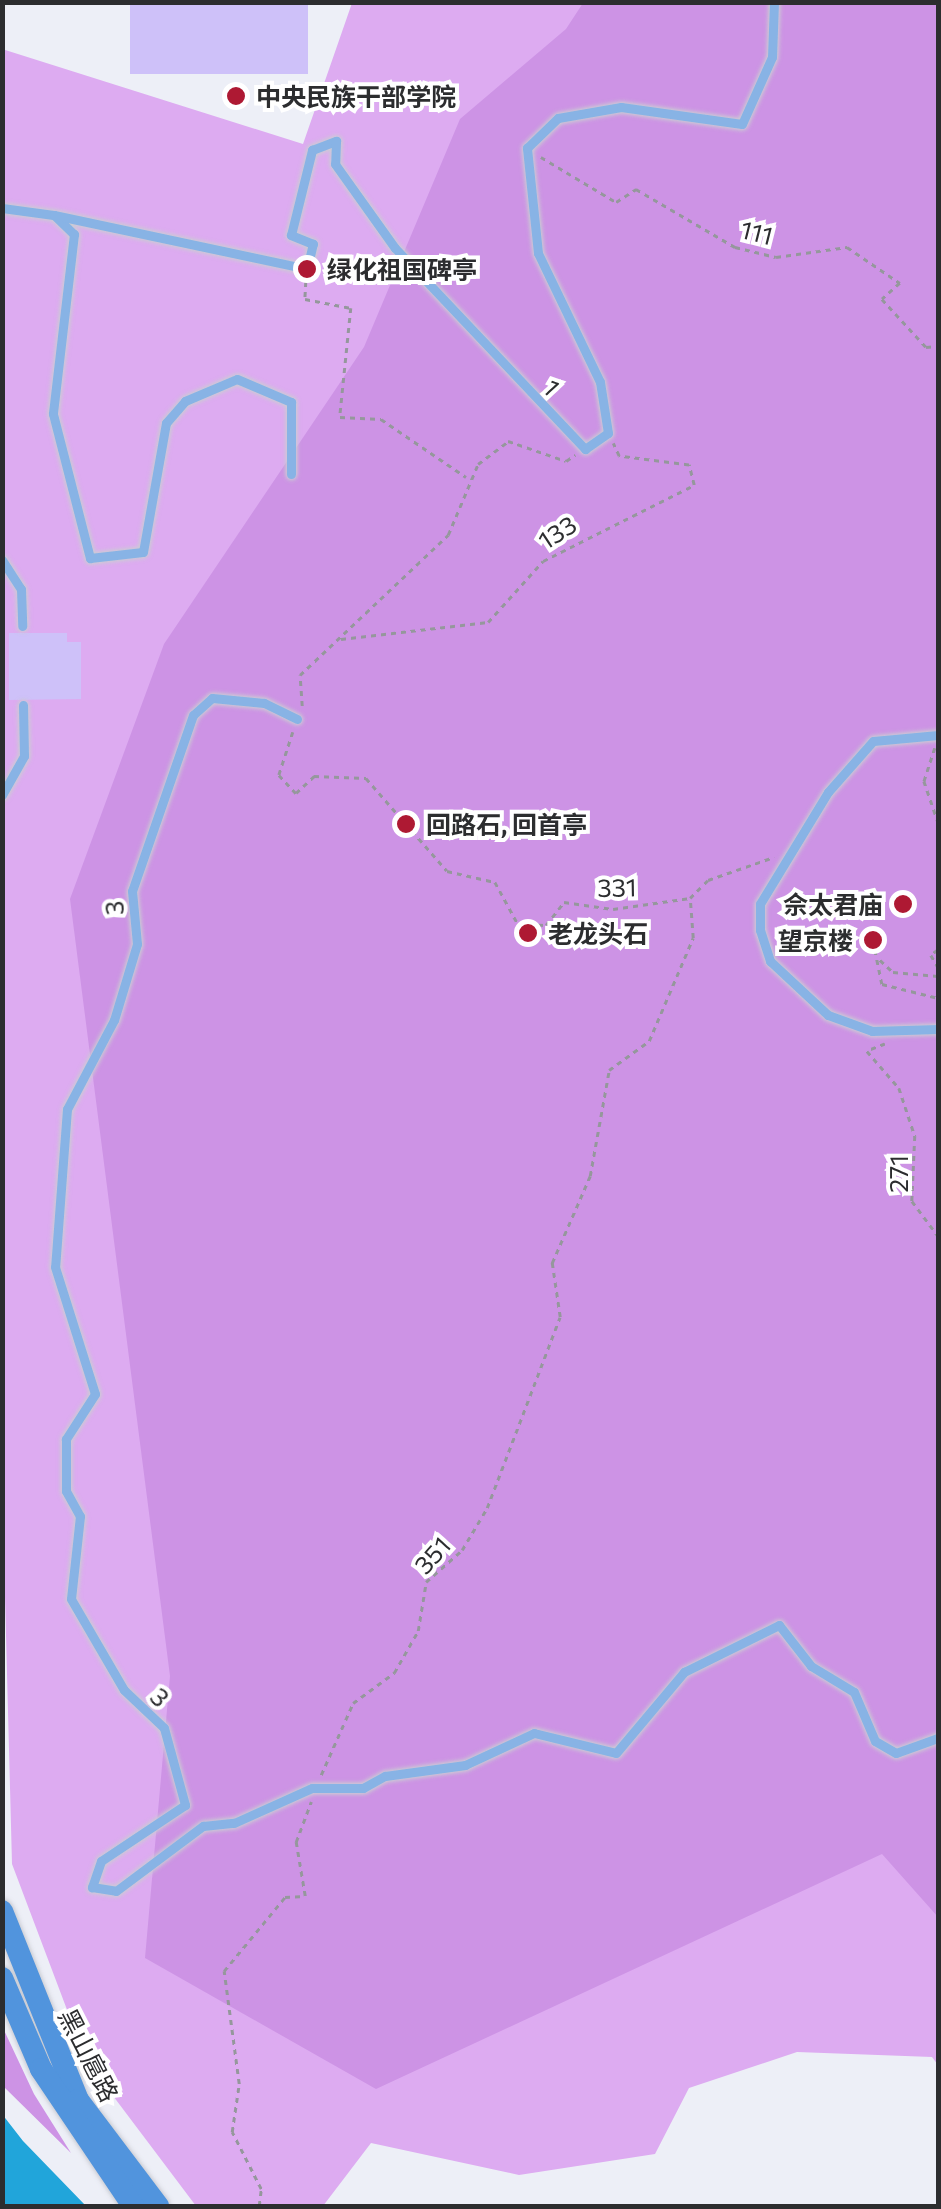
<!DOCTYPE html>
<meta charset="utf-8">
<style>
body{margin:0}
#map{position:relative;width:941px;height:2209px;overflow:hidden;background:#edeff7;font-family:Commissioner,"Noto Sans SC",sans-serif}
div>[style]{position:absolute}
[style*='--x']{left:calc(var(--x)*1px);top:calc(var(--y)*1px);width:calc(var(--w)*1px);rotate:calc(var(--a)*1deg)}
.green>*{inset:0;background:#ddabf1}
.forest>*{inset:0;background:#cd93e5}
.water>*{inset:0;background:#21a5da}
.building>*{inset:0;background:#cec1f9;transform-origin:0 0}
.path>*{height:2.5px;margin-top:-1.25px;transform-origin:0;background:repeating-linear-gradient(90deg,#95979c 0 5px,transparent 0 10px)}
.roads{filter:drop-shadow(0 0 2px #caccd3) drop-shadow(0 0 2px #caccd3)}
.lane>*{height:9px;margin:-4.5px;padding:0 4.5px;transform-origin:4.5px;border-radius:4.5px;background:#88b3e5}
.secondary>*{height:22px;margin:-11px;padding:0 11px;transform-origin:11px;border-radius:11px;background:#5194dd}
.dots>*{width:28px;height:28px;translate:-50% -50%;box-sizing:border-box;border:5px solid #fff;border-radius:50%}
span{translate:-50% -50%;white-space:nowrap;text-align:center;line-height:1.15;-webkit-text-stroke:8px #fff;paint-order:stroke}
.poi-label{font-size:25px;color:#2c2d2f;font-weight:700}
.left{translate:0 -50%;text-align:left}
.right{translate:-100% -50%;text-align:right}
.street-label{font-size:25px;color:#2c2d2f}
.frame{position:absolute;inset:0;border:5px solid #2c2d2f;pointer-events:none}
</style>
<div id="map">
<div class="green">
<i style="clip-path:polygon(352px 3px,938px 3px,938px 2065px,932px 2057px,797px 2052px,689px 2088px,655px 2154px,519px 2175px,371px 2143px,323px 2206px,196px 2206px,86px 2060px,12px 1864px,2px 1483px,2px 49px,303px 144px)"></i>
</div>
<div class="forest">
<i style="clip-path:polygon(583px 3px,938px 3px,938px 1917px,882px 1854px,376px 2089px,145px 1958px,170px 1676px,70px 899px,164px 644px,364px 347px,460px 119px,566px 29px)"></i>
<i style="clip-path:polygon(3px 2028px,34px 2094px,71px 2153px,3px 2086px)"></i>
</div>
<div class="water">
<i style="clip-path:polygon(2px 2114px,23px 2141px,86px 2206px,3px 2206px)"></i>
</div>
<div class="building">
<i style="left:130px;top:2px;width:178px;height:72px"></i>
<i style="clip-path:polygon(9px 633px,67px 633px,67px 642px,81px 642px,81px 699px,9px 700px)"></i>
</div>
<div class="path">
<i style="--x:541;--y:157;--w:87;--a:31"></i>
<i style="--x:616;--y:202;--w:24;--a:-33"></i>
<i style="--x:636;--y:189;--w:115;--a:30.4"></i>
<i style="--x:735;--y:247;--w:42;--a:13.7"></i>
<i style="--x:776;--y:257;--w:72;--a:-8"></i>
<i style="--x:847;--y:247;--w:64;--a:34.2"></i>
<i style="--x:900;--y:283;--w:24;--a:138"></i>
<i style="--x:882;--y:299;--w:65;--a:47.5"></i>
<i style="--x:926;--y:347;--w:12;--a:-5"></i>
<i style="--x:306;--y:282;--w:17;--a:93"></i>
<i style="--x:305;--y:299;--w:47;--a:11.1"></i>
<i style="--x:351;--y:308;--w:110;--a:95.8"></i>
<i style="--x:340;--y:417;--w:41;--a:2.8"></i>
<i style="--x:381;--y:419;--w:103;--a:34.3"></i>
<i style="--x:341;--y:639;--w:148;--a:-6.6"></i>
<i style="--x:488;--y:622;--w:82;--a:-48"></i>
<i style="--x:543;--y:561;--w:169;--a:-26.7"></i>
<i style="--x:694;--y:485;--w:21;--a:-104"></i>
<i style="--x:689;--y:465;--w:71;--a:-172.7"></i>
<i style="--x:619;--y:456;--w:14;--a:-115"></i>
<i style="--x:302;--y:706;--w:31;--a:-94"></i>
<i style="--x:300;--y:675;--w:204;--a:-43.4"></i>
<i style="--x:448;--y:535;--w:77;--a:-67.1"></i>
<i style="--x:478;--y:464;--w:38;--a:-37"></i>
<i style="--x:508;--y:441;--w:61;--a:19"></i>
<i style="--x:566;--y:461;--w:11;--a:-34"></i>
<i style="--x:293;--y:732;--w:45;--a:108"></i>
<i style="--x:279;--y:775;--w:25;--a:47"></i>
<i style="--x:296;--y:793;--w:25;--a:-43"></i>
<i style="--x:314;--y:776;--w:52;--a:2.2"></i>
<i style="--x:366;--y:778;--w:123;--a:48.9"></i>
<i style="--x:447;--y:871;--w:49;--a:12.9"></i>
<i style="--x:495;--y:882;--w:48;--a:61.3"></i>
<i style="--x:518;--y:924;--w:28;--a:2"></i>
<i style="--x:546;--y:925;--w:29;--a:-52"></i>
<i style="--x:564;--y:902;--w:49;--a:8.1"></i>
<i style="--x:613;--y:909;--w:78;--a:-8.1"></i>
<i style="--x:690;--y:898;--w:25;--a:-45"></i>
<i style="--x:708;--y:880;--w:70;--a:-19.2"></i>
<i style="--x:935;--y:748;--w:35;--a:108"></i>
<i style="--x:924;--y:781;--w:43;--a:71.1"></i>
<i style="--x:873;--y:940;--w:45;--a:78.4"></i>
<i style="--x:882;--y:984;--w:58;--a:14"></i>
<i style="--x:938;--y:950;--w:9;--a:144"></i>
<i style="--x:931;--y:955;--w:14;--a:60"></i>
<i style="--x:880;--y:960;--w:18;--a:43"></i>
<i style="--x:893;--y:972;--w:45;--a:5.1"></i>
<i style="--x:885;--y:1044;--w:19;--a:159"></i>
<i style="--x:867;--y:1051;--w:49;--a:49.1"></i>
<i style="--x:899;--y:1088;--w:51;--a:71.6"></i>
<i style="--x:915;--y:1136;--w:65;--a:92.6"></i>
<i style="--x:912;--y:1201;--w:44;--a:53.4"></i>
<i style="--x:321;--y:1775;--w:79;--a:-66"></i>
<i style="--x:353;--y:1703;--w:51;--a:-36.2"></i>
<i style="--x:394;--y:1673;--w:48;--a:-60.3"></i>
<i style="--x:418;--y:1631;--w:50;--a:-80.7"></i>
<i style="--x:426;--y:1582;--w:48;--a:-41.6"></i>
<i style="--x:462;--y:1550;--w:49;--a:-59.2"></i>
<i style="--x:487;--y:1508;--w:204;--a:-69.1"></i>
<i style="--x:560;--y:1317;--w:55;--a:-98.4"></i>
<i style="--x:552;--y:1263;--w:95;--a:-66.4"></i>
<i style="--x:590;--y:1176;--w:108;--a:-79.8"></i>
<i style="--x:609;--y:1070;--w:49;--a:-35.9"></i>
<i style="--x:649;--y:1041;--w:112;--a:-66.9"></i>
<i style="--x:693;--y:938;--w:40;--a:-94.3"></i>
<i style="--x:259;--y:2206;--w:17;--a:-83"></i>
<i style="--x:261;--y:2189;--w:64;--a:-117"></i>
<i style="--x:232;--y:2132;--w:49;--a:-81.7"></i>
<i style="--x:239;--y:2084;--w:114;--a:-97.6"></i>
<i style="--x:224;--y:1971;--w:96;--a:-50.5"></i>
<i style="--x:285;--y:1897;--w:20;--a:-3"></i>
<i style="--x:305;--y:1896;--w:55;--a:-99.5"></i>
<i style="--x:296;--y:1842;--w:43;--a:-69.4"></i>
</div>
<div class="roads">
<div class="lane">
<i style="--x:2;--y:208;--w:52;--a:7.7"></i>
<i style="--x:54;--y:215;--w:28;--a:44"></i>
<i style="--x:74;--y:234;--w:181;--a:96.7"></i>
<i style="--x:53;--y:414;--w:149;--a:75.6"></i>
<i style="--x:90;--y:558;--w:53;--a:-6.5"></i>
<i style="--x:143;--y:552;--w:131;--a:-79.9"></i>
<i style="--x:166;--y:423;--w:29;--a:-49"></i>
<i style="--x:185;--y:401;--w:56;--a:-22.9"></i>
<i style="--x:237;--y:379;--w:59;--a:23.1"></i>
<i style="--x:291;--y:402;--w:72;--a:90"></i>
<i style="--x:54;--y:215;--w:259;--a:12"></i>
<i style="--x:307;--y:269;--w:26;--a:-77"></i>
<i style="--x:313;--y:244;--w:24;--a:-158"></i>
<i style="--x:291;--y:235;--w:88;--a:-76.1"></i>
<i style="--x:312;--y:150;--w:26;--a:-21"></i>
<i style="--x:336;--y:141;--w:23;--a:92"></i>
<i style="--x:335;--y:164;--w:103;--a:54.5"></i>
<i style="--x:395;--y:248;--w:277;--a:46.6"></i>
<i style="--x:585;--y:449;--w:28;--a:-35"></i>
<i style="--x:608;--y:433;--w:52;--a:-98.9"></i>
<i style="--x:600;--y:382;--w:143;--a:-115.7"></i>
<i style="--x:538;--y:253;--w:106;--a:-96"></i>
<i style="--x:527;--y:148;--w:43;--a:-44.1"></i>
<i style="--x:558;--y:118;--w:64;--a:-9.9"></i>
<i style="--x:621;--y:107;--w:122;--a:8"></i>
<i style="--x:742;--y:124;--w:73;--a:-65.9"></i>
<i style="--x:772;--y:57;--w:55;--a:-87.9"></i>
<i style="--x:2;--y:560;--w:35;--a:57"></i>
<i style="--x:21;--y:589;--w:37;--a:88"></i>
<i style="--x:297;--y:719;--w:37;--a:-154"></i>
<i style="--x:264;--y:703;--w:52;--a:-174.5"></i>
<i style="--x:212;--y:698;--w:25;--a:138"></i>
<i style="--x:193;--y:715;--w:186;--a:109.1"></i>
<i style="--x:132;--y:891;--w:53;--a:84.6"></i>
<i style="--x:137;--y:944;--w:79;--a:106.8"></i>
<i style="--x:114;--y:1020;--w:101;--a:117.8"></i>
<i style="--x:67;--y:1109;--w:158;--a:94.3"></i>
<i style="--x:55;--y:1267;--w:133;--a:72.5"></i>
<i style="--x:95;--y:1394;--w:54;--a:122.8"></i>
<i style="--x:66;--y:1439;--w:52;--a:90"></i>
<i style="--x:66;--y:1491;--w:29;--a:61"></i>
<i style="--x:80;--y:1516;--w:83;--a:96.2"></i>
<i style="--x:71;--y:1599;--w:105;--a:59.8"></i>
<i style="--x:124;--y:1690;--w:55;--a:43.5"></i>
<i style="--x:164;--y:1728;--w:80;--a:74.7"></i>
<i style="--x:185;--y:1805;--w:101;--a:146.3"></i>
<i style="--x:101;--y:1861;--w:28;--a:109"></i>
<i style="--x:92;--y:1887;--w:24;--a:9"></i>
<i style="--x:116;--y:1891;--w:109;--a:-36.8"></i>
<i style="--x:203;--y:1826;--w:31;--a:-6"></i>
<i style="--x:234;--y:1823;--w:85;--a:-24.2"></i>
<i style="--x:312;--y:1788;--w:51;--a:0"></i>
<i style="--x:363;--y:1788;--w:25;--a:-29"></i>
<i style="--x:385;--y:1776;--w:81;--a:-7.8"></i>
<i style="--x:465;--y:1765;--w:76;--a:-24.9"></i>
<i style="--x:534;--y:1733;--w:84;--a:13.7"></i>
<i style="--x:616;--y:1753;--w:106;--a:-50"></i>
<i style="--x:684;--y:1672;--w:106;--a:-26.3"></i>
<i style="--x:779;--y:1625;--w:52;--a:52"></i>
<i style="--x:811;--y:1666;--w:50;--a:31.2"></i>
<i style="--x:854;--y:1692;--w:53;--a:66.8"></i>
<i style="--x:875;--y:1741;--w:24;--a:30"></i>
<i style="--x:896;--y:1753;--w:45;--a:-19.7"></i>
<i style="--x:938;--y:735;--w:65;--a:174.7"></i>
<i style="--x:873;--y:741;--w:68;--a:131.4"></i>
<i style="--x:828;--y:792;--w:131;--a:121.3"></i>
<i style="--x:760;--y:904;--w:26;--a:90"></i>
<i style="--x:760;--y:930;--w:33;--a:72"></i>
<i style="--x:770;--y:961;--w:79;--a:43"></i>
<i style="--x:828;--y:1015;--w:47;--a:20"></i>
<i style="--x:872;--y:1031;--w:66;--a:-1.7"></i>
<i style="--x:2;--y:795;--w:45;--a:-60.6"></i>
<i style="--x:24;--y:756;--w:51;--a:-91.1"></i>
</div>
<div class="secondary">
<i style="--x:2;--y:1911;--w:204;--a:68.1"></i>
<i style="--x:78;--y:2100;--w:133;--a:53"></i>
<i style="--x:2;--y:1978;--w:99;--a:66.8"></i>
<i style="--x:41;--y:2069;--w:165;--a:56.1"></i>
</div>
</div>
<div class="dots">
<i style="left:236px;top:96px;background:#ae1933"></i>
<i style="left:307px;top:269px;background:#ae1933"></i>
<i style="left:406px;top:824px;background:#ae1933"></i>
<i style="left:903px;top:904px;background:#ae1933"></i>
<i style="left:528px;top:933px;background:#ae1933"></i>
<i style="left:873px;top:940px;background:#ae1933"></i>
</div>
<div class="poi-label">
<span class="left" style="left:256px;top:96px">中央民族干部学院</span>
<span class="left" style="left:327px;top:269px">绿化祖国碑亭</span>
<span class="left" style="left:426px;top:824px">回路石, 回首亭</span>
<span class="right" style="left:883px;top:904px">佘太君庙</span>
<span class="left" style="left:548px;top:933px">老龙头石</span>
<span class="right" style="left:853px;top:940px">望京楼</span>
</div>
<div class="street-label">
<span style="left:757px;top:232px;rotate:14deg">111</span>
<span style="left:552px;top:387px;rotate:47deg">1</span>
<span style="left:557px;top:532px;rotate:-33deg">133</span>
<span style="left:617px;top:887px;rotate:-1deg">331</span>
<span style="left:114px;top:908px;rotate:-93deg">3</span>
<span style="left:898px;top:1174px;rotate:-90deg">271</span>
<span style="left:432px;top:1555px;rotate:-48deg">351</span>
<span style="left:160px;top:1697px;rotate:44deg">3</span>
<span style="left:89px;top:2055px;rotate:63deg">黑山扈路</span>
</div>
<div class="frame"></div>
</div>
